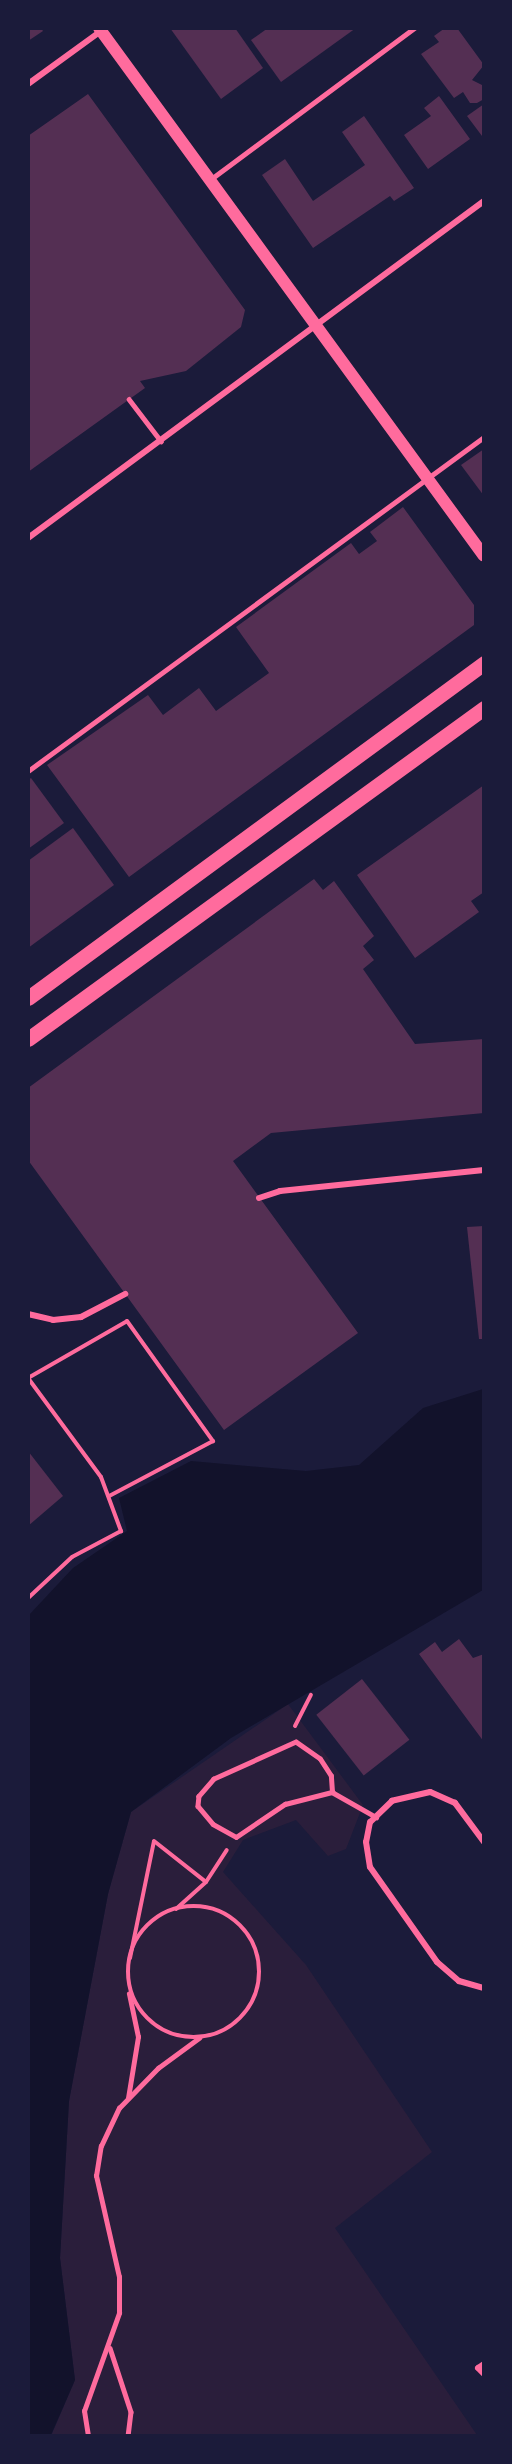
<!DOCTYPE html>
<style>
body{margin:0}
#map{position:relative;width:512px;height:2464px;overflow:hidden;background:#1b1b3a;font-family:"Fira Sans",sans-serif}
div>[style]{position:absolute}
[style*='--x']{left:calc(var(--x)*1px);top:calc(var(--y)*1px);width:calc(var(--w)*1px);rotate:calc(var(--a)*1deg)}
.green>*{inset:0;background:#2a1e3b}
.water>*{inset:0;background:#12122b}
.building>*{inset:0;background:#542f53;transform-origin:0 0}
.path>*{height:4px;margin:-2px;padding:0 2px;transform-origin:2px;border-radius:2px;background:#ff6b9d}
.service>*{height:4.5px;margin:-2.25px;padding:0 2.25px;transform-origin:2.25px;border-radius:2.25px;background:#ff6b9d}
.service>.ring{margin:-2.25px;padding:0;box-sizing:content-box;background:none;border:4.5px solid #ff6b9d;border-radius:50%}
.minor>*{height:6px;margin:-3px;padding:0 3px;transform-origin:3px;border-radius:3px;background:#ff6b9d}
.secondary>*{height:12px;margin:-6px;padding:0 6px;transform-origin:6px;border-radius:6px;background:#ff6b9d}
.primary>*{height:15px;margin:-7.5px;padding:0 7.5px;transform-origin:7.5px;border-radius:7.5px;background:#ff6b9d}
span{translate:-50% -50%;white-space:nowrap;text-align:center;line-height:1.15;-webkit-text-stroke:6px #1b1b3a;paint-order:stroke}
.frame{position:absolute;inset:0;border:30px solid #1b1b3a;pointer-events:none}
</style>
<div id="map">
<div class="green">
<i style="clip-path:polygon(288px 1704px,363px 1805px,346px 1849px,328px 1856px,296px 1820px,243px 1840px,223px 1872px,306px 1965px,432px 2152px,335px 2228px,477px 2435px,51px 2436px,75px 2380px,60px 2258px,69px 2101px,108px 1894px,131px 1812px)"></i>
</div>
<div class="water">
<i style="clip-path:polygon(483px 1389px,483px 1590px,231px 1738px,131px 1812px,108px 1894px,69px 2101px,60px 2258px,75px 2380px,51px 2435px,29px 2435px,29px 1615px,73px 1568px,127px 1531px,119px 1498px,191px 1461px,306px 1471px,359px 1465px,423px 1408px)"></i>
</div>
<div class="building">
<i style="clip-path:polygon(28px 28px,41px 28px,43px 31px,28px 41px)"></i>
<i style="clip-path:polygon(170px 28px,235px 28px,263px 68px,221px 99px)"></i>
<i style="clip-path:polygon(268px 28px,356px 28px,281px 82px,251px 40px)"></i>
<i style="clip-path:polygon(445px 28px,457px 28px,484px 65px,472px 80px,484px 86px,484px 99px,477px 103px,470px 103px,463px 92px,454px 98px,421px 54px,439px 42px,434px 36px)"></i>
<i style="clip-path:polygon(88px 94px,245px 310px,241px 327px,186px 371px,140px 381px,145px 388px,28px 472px,28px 136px)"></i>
<i style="clip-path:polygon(439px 96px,470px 139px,428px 169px,404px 135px,431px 116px,424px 108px)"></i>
<i style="clip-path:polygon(484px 104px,484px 134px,482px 136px,467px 116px)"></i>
<i style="clip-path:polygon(364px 116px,414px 188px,394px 201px,390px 196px,313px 248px,262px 175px,285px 159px,313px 201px,365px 165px,342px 132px)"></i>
<i style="clip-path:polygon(484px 449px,484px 496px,461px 465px)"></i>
<i style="clip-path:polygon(403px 507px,474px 605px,474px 625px,129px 877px,47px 765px,148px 695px,163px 715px,199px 688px,216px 711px,269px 673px,236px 627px,351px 543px,359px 554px,377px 541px,370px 532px)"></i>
<i style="clip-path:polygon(31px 778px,64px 823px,28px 849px,28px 780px)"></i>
<i style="clip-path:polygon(484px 785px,484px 892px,471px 901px,479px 912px,415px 958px,357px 875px)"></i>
<i style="clip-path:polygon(73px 828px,114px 885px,28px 948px,28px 861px)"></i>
<i style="clip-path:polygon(314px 879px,323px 890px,334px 881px,374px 936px,363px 946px,374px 960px,363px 969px,415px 1044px,484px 1039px,484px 1113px,271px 1133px,233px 1161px,358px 1333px,224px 1430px,28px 1160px,28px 1088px)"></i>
<i style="clip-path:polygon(484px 1226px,484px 1339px,479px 1339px,467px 1227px)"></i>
<i style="clip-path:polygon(28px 1451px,63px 1496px,28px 1526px)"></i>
<i style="clip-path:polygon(459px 1639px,473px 1658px,484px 1654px,484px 1742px,419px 1654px,435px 1642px,442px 1652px)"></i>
<i style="left:362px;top:1679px;width:77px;height:58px;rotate:52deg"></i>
</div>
<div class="path">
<i style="--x:28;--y:1378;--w:114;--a:-29.9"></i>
<i style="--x:127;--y:1321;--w:148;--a:54.4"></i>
<i style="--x:213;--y:1441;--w:118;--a:152.1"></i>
<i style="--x:28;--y:1378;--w:123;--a:53.6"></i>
<i style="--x:101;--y:1477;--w:58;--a:69.7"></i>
<i style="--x:121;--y:1531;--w:55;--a:152"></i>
<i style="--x:72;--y:1557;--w:60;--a:137"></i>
<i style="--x:295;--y:1726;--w:35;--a:-63"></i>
<i style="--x:176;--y:1909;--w:40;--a:-42"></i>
<i style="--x:206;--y:1882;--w:38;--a:-57"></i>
<i style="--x:130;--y:1958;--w:119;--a:-78.4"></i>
<i style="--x:154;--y:1841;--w:66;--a:38.3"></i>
</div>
<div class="service">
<i style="--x:211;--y:179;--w:253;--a:-36.6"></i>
<i style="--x:129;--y:399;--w:53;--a:52.7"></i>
<i style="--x:28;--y:771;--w:565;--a:-36.22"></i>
<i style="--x:332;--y:1792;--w:16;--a:-94"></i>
<i style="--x:331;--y:1776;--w:20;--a:-123"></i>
<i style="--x:320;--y:1759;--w:29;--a:-145"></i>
<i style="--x:296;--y:1742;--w:90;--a:155.7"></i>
<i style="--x:214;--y:1779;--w:23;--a:131"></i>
<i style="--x:199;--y:1796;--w:10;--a:96"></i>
<i style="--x:198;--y:1806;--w:23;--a:50"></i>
<i style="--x:213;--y:1824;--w:26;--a:29"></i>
<i style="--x:236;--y:1837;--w:59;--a:-34"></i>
<i style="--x:285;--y:1804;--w:49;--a:-14.3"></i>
<i style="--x:332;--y:1792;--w:51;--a:29.6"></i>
<i class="ring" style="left:128px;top:1906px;width:127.5px;height:127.5px"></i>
<i style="--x:128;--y:2098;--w:62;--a:-80.7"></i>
<i style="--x:138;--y:2037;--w:44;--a:-101.8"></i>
<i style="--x:110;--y:2348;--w:67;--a:71.8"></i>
<i style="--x:131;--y:2412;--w:24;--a:97"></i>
<i style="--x:88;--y:2436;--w:25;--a:-99"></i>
<i style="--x:84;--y:2411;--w:104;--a:-70.3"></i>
<i style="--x:119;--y:2313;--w:36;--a:-90"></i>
<i style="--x:119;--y:2277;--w:104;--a:-102.8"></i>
<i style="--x:96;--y:2176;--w:30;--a:-81"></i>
<i style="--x:101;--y:2146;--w:42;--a:-64.7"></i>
<i style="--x:119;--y:2108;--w:56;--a:-45.7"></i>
<i style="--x:158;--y:2068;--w:51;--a:-36.2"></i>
</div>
<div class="minor">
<i style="--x:28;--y:84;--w:90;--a:-36"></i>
<i style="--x:28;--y:538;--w:567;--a:-36.47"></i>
<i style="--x:259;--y:1198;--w:22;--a:-18"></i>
<i style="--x:280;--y:1191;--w:205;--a:-5.9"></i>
<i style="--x:28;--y:1314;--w:26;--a:13"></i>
<i style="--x:53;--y:1320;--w:28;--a:-6"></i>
<i style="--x:81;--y:1317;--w:50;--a:-27.6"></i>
<i style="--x:484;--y:1842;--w:49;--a:-126.6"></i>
<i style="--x:455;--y:1803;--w:27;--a:-156"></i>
<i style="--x:430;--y:1792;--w:39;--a:167"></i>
<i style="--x:392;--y:1801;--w:30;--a:136"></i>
<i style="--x:370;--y:1822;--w:20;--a:101"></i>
<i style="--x:366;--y:1842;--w:25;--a:81"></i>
<i style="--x:370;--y:1867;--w:116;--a:54.8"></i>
<i style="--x:437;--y:1962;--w:29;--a:41"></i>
<i style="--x:459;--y:1981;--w:26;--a:16"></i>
<i style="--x:484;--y:2364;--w:7;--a:146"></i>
<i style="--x:478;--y:2368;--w:8;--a:45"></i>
</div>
<div class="secondary">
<i style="--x:99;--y:28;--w:653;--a:53.9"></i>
</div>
<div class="primary">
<i style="--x:28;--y:998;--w:566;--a:-36.3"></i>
<i style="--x:28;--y:1039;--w:563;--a:-35.98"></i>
</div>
<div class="frame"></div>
</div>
